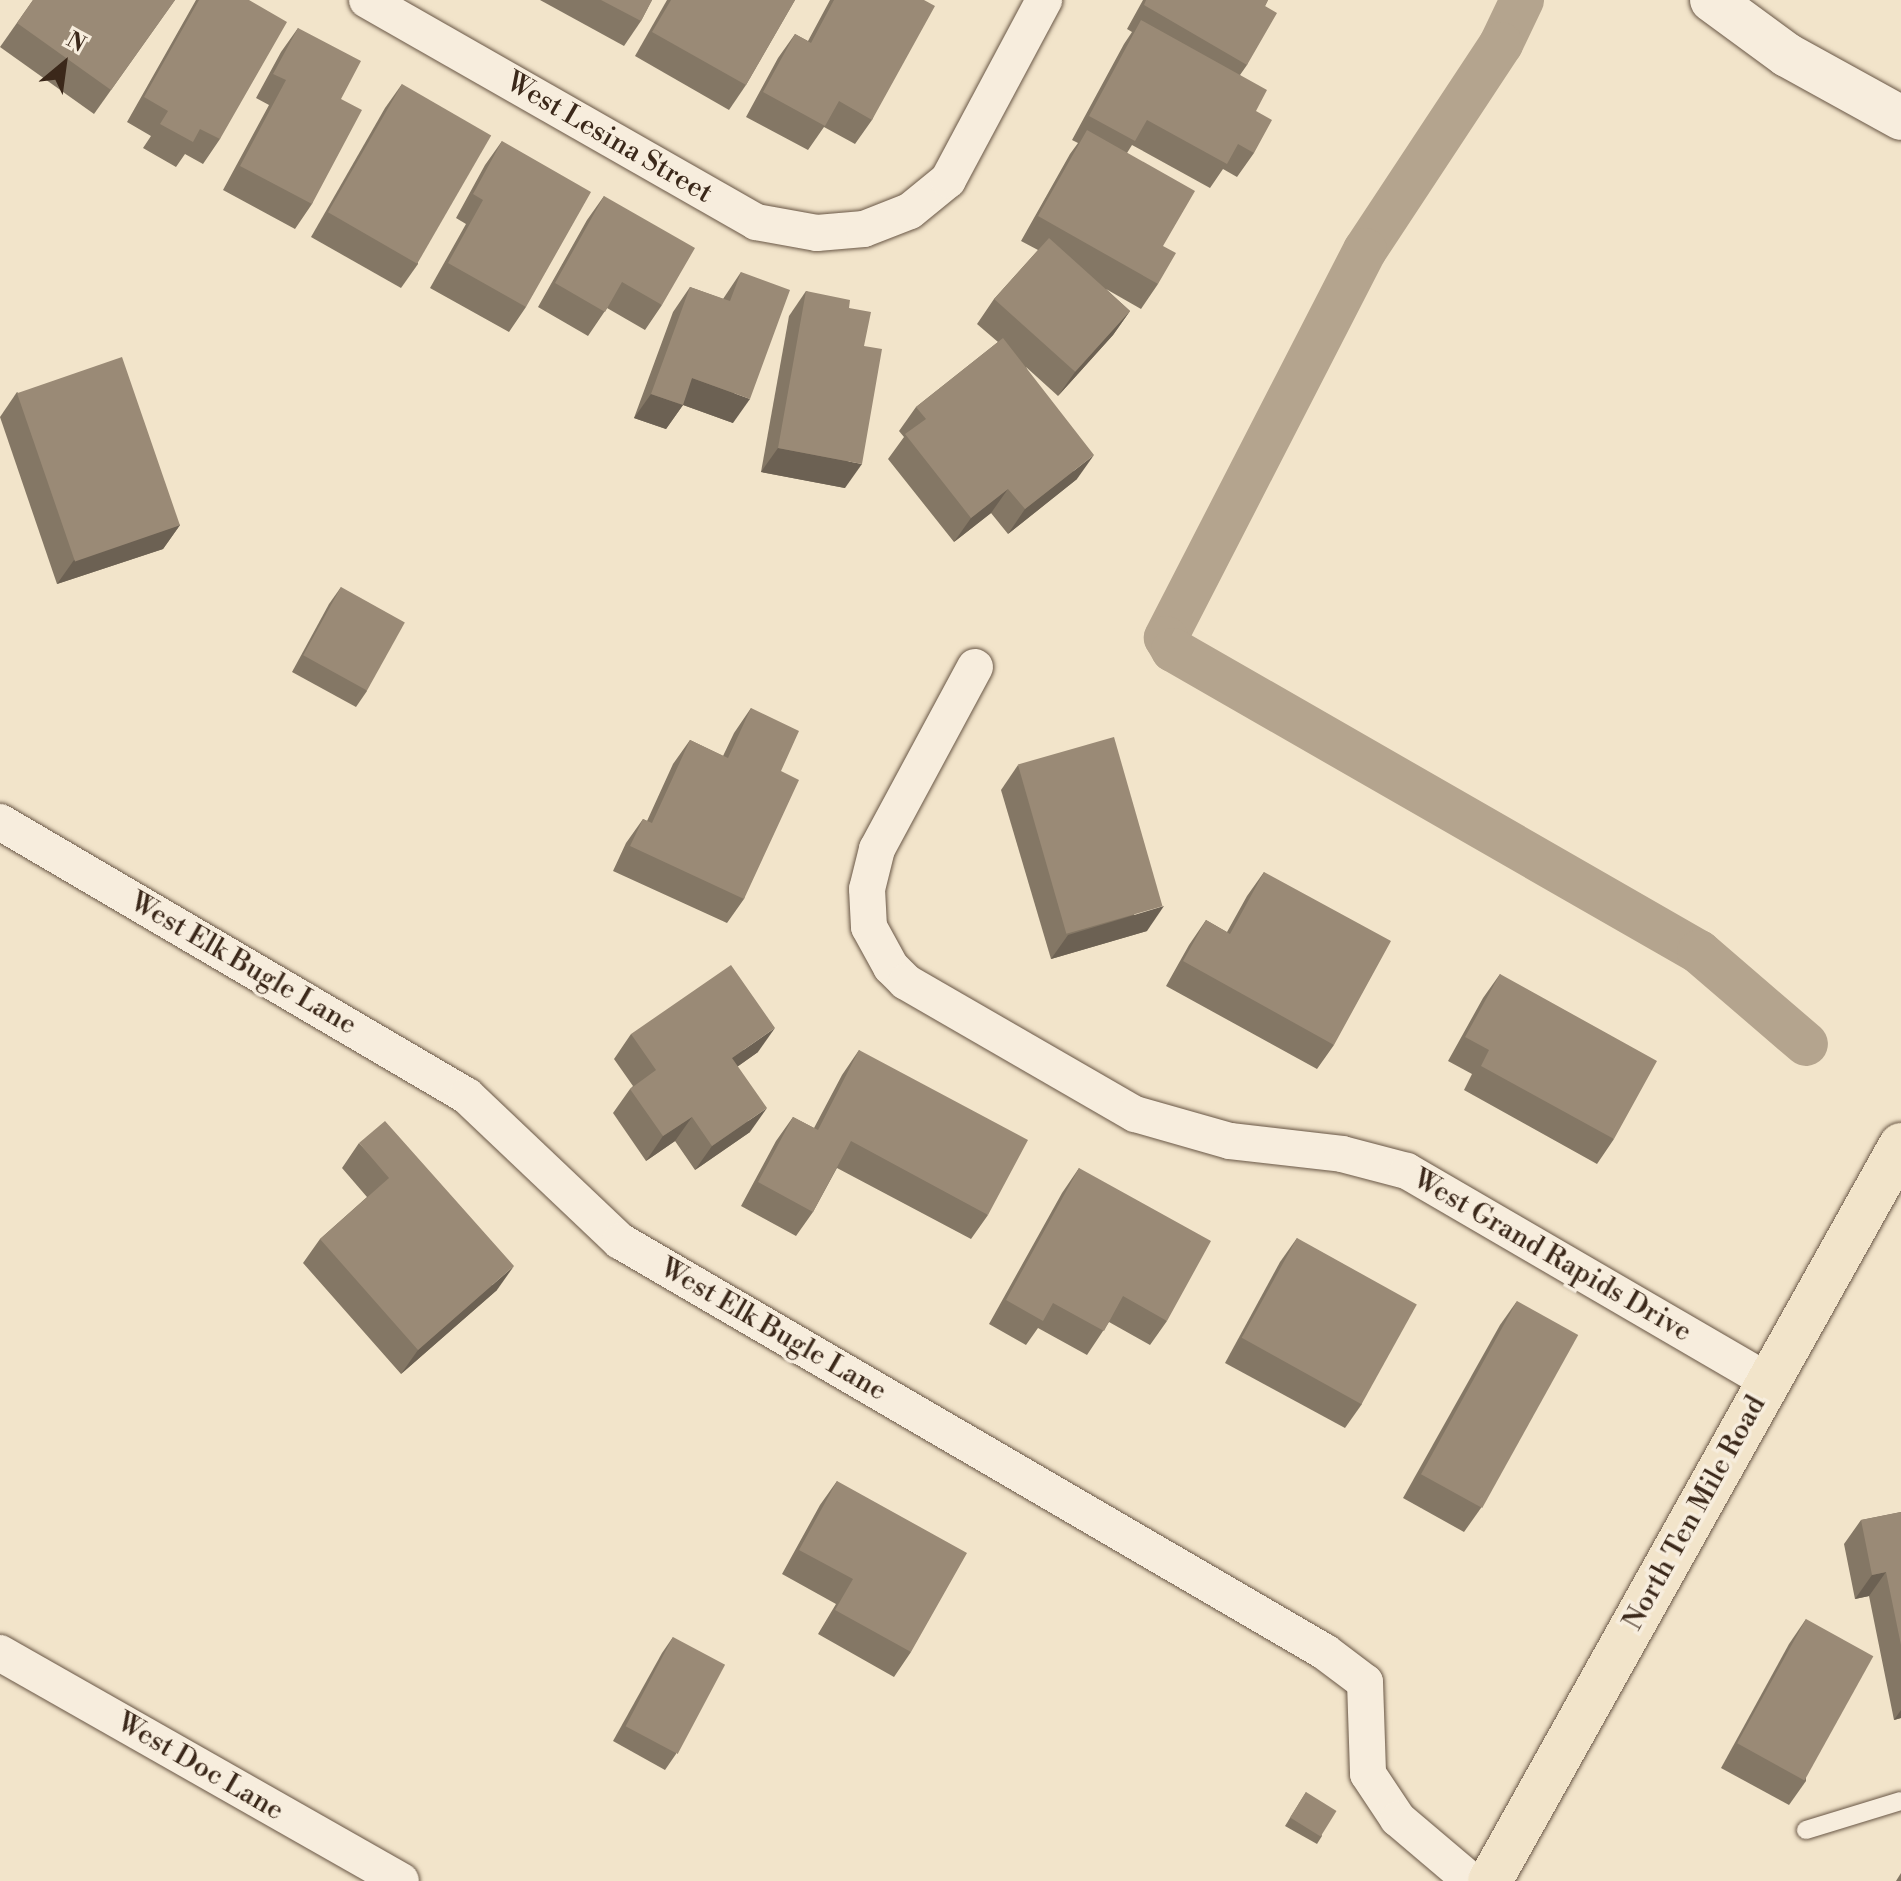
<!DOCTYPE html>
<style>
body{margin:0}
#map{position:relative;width:1901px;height:1881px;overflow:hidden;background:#f2e4ca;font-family:"Libre Bodoni",serif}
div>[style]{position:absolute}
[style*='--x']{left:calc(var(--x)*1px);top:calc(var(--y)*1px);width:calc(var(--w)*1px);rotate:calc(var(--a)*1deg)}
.canal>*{height:44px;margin:-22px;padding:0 22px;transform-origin:22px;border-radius:22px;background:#b4a48e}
.roads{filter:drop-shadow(0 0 2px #695746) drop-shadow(0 0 2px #695746)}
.service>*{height:18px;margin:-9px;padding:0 9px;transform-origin:9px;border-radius:9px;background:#f7eddd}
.minor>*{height:36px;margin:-18px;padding:0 18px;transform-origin:18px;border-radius:18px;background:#f7eddd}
.tertiary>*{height:44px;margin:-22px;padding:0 22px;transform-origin:22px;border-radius:22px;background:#f7eddd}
.primary>*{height:44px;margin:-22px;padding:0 22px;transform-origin:22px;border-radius:22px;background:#f2e4ca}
.wall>*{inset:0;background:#847765}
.shaded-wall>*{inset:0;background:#6c6153}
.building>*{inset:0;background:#9a8a76;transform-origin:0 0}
span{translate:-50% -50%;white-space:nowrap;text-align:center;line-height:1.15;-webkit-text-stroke:7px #f7eddd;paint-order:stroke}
.street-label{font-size:28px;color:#3b281a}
.north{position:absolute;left:24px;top:24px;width:80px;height:80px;-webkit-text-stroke:6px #f7eddd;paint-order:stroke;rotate:29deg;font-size:22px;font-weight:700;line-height:32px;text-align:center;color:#3b281a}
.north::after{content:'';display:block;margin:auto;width:28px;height:36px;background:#3b281a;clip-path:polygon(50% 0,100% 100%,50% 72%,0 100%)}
</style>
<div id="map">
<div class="canal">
<i style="--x:1522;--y:0;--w:49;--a:115.5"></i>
<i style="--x:1501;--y:44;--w:247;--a:123.4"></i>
<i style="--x:1365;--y:250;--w:436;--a:117.2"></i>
<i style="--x:1166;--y:638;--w:14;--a:60"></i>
<i style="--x:1173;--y:650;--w:607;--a:29.86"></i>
<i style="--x:1699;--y:952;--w:141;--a:40.7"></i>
</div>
<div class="roads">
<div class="service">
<i style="--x:1806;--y:1830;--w:99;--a:-17"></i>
</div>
<div class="minor">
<i style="--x:367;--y:0;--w:448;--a:29.7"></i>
<i style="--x:756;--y:222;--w:62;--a:10.2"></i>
<i style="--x:817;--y:233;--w:47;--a:-4.9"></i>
<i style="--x:864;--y:229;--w:49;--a:-21.4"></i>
<i style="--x:910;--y:211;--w:49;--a:-39.2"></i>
<i style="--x:948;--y:180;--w:204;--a:-61.9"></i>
<i style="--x:975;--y:667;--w:207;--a:118.3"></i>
<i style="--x:877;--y:849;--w:41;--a:104"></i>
<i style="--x:867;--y:889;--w:38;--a:87"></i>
<i style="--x:869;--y:927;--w:46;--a:61.2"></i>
<i style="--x:891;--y:967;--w:21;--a:45"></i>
<i style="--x:906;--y:982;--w:264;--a:30"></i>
<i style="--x:1135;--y:1114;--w:99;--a:15.9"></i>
<i style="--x:1230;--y:1141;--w:113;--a:6.6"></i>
<i style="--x:1342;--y:1154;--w:67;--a:14.7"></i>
<i style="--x:1407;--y:1171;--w:419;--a:30.2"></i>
<i style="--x:0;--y:822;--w:541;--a:30.4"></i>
<i style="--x:467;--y:1096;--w:211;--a:43.5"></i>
<i style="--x:620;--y:1241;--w:816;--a:30.24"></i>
<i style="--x:1325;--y:1652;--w:50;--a:36.9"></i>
<i style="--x:1365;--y:1682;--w:92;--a:88.1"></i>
<i style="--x:1368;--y:1774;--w:54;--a:56.3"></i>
<i style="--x:1398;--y:1819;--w:96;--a:40.3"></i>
<i style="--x:0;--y:1653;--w:461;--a:29.6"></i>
</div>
<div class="tertiary">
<i style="--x:1712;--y:0;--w:93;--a:36.3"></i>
<i style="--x:1787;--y:55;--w:130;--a:28.9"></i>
</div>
<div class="primary">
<i style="--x:1490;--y:1881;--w:843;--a:-60.82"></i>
</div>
</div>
<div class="wall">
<i style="clip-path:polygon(33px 0,175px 0,94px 114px,0 47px)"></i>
<i style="clip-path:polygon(196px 0,249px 0,220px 139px,203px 164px,185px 154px,176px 167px,143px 148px,151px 136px,127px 122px)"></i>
<i style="clip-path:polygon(540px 0,652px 0,641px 21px,624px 46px)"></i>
<i style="clip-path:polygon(667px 0,795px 0,746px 85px,729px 110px,635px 56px)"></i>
<i style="clip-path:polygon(830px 0,924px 0,872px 120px,855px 144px,824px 127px,808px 150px,746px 117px,778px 58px,795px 34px,808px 41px)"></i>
<i style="clip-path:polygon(1143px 0,1268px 0,1265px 6px,1247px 65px,1240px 75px,1256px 111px,1254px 153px,1237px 177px,1223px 169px,1210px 188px,1132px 145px,1127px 153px,1163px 246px,1158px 284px,1141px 309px,1106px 289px,1130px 311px,1113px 335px,1058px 396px,1026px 367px,1077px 479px,1008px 534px,991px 513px,954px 542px,888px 459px,904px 437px,899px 431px,916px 407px,998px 342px,977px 324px,994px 299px,1038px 250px,1021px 241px,1070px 154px,1078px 143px,1072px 140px,1124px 44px,1132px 32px,1127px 29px)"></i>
<i style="clip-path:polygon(298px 28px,341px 99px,312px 204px,295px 229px,223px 190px,269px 105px,256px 98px,281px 52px)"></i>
<i style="clip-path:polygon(402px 84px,418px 264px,401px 288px,311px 237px,385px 108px)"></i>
<i style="clip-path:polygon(502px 141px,526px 307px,509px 332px,430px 288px,466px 224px,456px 218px,485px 165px)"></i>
<i style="clip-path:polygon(604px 196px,662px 305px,645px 330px,607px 308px,588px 336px,538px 307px,587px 220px)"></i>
<i style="clip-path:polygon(741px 272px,733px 423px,683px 405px,666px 429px,634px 418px,673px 312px,690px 287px,723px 299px)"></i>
<i style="clip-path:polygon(806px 291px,849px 308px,864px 346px,845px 488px,761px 472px,789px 316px)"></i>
<i style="clip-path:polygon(17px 392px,180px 525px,163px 549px,57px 584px,0 417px)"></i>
<i style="clip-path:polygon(341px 587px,367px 691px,356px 707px,292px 672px,329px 604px)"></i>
<i style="clip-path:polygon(751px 708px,781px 771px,744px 899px,727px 923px,613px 871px,626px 843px,643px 819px,647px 821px,673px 764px,690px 740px,723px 756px,734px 733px)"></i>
<i style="clip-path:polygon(1018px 765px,1147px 931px,1051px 959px,1001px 790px)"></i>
<i style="clip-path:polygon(1264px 872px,1334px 1045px,1317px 1069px,1166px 986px,1189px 945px,1206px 920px,1227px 932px,1247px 896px)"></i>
<i style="clip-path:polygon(1500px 974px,1614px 1139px,1597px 1164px,1464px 1090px,1472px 1074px,1448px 1061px,1483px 998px)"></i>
<i style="clip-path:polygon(631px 1034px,758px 1052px,737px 1067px,750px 1132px,695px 1170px,675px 1141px,646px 1161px,613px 1113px,630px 1089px,633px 1086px,614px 1059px)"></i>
<i style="clip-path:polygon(859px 1050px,988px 1215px,971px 1239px,837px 1168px,813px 1212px,796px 1236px,741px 1206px,776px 1141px,793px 1117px,814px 1128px,842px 1075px)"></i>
<i style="clip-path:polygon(359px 1143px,497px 1290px,401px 1374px,303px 1263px,320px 1239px,367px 1197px,342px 1168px)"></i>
<i style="clip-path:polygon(1079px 1168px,1167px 1321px,1150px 1345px,1109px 1322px,1087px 1355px,1038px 1328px,1026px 1345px,989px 1324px,1062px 1193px)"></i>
<i style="clip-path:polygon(1297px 1238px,1362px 1404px,1345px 1428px,1225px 1363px,1280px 1262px)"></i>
<i style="clip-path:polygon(1517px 1301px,1481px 1508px,1464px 1532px,1403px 1498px,1500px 1325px)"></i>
<i style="clip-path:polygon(837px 1481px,911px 1652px,894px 1677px,818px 1634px,836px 1604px,782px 1574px,820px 1505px)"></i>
<i style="clip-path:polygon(1901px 1512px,1901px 1718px,1894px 1720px,1869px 1596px,1855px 1599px,1844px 1544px,1861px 1520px)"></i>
<i style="clip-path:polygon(1806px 1619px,1806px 1781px,1789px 1805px,1721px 1768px,1789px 1644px)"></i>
<i style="clip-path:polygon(673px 1637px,676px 1754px,665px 1770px,613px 1741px,662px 1653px)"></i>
<i style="clip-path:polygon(1306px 1792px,1322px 1836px,1317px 1844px,1285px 1826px)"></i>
<i style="clip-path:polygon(1901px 1873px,1901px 1881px,1896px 1881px)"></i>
</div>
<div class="shaded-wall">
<i style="clip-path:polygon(1130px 311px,1113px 335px,1058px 396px,1075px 372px)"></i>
<i style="clip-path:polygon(692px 378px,750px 399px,733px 423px,675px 402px)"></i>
<i style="clip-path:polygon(651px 394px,683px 405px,666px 429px,634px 418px)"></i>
<i style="clip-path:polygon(778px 448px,862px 464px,845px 488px,761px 472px)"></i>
<i style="clip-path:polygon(1094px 455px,1077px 479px,1008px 534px,1025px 509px)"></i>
<i style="clip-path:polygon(1008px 489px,991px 513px,954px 542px,971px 518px)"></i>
<i style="clip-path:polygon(180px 525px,163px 549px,57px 584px,74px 560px)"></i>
<i style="clip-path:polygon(1164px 906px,1147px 931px,1051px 959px,1068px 935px)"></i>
<i style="clip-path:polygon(775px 1028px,758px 1052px,714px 1083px,732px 1058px)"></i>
<i style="clip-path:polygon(767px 1108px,750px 1132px,695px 1170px,712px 1146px)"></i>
<i style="clip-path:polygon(692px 1117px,675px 1141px,646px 1161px,663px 1136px)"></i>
<i style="clip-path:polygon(514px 1266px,497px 1290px,401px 1374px,418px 1350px)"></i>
<i style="clip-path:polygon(1886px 1572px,1869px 1596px,1855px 1599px,1872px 1575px)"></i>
<i style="clip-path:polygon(1901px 1710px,1901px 1718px,1894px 1720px)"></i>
</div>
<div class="building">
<i style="clip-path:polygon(33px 0,175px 0,111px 90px,17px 23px)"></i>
<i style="clip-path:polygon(199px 0,249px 0,287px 22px,220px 139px,200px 129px,193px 142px,160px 124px,168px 111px,144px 97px)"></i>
<i style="clip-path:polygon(601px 0,652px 0,641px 21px)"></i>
<i style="clip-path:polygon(671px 0,795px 0,746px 85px,652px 32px)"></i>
<i style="clip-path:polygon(834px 0,924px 0,935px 6px,872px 120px,839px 101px,825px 126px,763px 92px,795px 34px,811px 43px)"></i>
<i style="clip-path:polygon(1146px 0,1268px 0,1265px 6px,1277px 13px,1247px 65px,1144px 5px)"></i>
<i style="clip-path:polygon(1141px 20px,1267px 90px,1256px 111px,1272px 120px,1254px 153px,1238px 144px,1227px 164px,1147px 120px,1135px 141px,1089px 116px)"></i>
<i style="clip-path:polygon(298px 28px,361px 61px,341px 99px,362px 110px,312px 204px,240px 166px,286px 80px,273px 74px)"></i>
<i style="left:402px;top:84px;width:103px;height:148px;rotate:30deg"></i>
<i style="clip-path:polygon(1087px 130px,1195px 191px,1163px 246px,1176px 253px,1158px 284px,1038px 216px)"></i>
<i style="clip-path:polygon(502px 141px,591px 192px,526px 307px,448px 263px,483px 200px,473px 194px)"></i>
<i style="clip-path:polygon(604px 196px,695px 248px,662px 305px,622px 282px,605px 312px,555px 283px)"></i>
<i style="left:1049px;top:238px;width:109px;height:82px;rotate:42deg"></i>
<i style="clip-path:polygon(741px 272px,790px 290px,750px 399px,692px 378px,683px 405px,651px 394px,690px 287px,730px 301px)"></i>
<i style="clip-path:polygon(806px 291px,850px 300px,849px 308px,871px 312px,864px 346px,882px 349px,862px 464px,778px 448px)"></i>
<i style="clip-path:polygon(1003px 338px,1094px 455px,1025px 509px,1008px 489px,971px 518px,905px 434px,926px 419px,916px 407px)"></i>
<i style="left:122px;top:357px;width:178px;height:111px;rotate:71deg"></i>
<i style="left:341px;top:587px;width:73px;height:78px;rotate:29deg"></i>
<i style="clip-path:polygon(751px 708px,799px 731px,781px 771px,799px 780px,744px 899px,630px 846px,643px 819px,652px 823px,690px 740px,728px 758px)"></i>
<i style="left:1114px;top:737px;width:176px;height:100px;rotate:74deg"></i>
<i style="clip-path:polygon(1264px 872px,1391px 941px,1334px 1045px,1183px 961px,1206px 920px,1230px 934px)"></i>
<i style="clip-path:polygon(731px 965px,775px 1028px,732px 1058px,767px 1108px,712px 1146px,692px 1117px,663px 1136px,630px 1089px,656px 1070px,631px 1034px)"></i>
<i style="clip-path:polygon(1500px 974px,1657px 1061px,1614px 1139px,1481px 1066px,1489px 1050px,1465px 1037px)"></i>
<i style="clip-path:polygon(859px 1050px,1028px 1140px,988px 1215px,851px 1141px,813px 1212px,758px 1182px,793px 1117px,818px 1130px)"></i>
<i style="clip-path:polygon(385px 1121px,514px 1266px,418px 1350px,320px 1239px,389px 1178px,359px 1143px)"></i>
<i style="clip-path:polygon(1079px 1168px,1211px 1241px,1167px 1321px,1123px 1296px,1104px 1331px,1053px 1303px,1043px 1321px,1006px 1300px)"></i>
<i style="left:1297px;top:1238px;width:137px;height:114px;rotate:29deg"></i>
<i style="left:1517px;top:1301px;width:70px;height:198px;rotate:29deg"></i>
<i style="clip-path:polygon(837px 1481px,967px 1553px,911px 1652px,835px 1610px,853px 1579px,799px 1550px)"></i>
<i style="clip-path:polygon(1901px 1512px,1901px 1645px,1886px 1572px,1872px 1575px,1861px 1520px)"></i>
<i style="left:1806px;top:1619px;width:77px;height:142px;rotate:29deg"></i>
<i style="left:673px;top:1637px;width:59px;height:101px;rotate:28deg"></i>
<i style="left:1306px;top:1792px;width:36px;height:30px;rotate:32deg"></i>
</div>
<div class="street-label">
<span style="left:609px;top:138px;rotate:30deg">West Lesina Street</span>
<span style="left:243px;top:964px;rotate:30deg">West Elk Bugle Lane</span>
<span style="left:1552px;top:1256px;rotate:30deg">West Grand Rapids Drive</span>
<span style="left:773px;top:1330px;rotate:30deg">West Elk Bugle Lane</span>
<span style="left:1695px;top:1513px;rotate:-61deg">North Ten Mile Road</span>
<span style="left:200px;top:1767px;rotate:30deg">West Doc Lane</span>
</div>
<div class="north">N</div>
</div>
